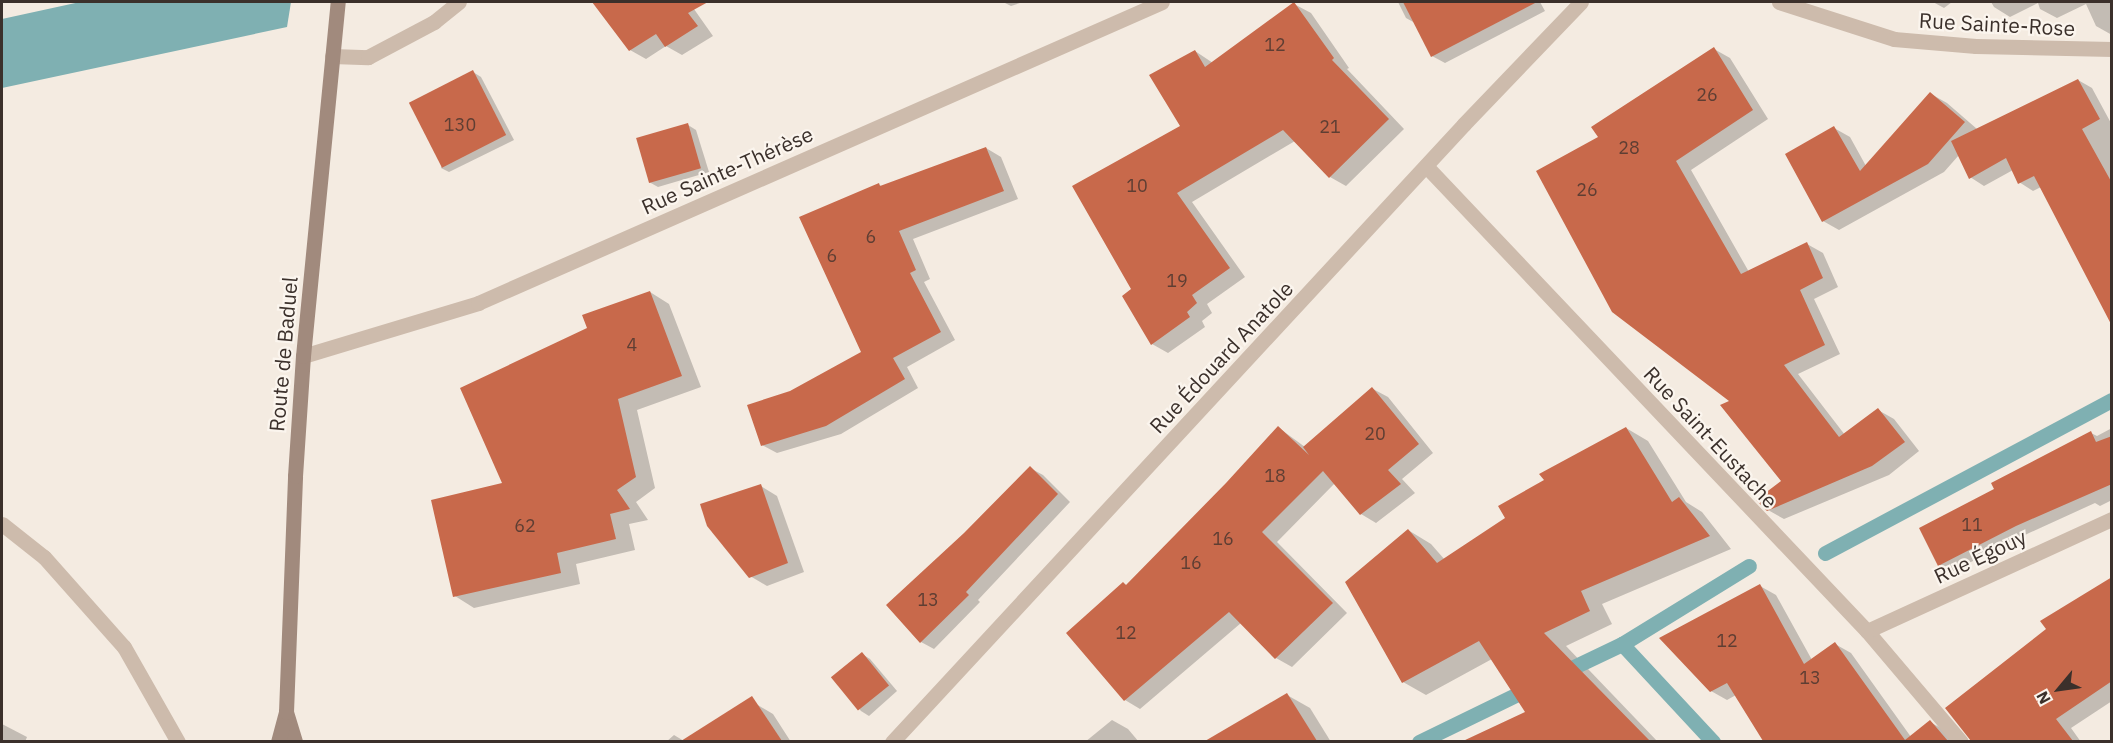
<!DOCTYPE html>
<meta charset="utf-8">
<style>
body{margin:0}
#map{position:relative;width:2113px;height:743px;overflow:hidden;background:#f4ebe1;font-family:"IBM Plex Sans",sans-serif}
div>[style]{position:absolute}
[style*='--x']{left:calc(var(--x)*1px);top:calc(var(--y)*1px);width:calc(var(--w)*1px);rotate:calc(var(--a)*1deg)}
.water>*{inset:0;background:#7fb0b2}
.shadow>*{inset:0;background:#0003}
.stream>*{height:15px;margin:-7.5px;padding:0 7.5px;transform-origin:7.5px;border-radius:7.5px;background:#7fb0b2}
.building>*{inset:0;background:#c8694b;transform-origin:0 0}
.lane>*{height:15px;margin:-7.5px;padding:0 7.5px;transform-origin:7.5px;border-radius:7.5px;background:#cdbbac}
.street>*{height:15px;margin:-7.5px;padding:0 7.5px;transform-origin:7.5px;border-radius:7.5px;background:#cdbbac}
.secondary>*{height:15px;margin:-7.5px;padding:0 7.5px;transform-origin:7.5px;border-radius:7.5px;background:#a18a7d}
span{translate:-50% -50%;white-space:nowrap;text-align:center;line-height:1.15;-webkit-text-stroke:4.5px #fbf5ee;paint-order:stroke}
.number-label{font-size:18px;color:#5e3e33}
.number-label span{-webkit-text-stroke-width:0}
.street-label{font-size:21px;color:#3b302b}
.frame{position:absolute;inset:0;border:3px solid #3b302b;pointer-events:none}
.north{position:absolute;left:2029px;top:659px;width:60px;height:60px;-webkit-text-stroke:4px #fbf5ee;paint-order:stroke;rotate:241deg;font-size:16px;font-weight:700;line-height:24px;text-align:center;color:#3b302b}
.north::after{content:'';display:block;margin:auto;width:21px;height:27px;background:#3b302b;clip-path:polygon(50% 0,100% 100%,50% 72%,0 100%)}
</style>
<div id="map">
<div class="water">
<i style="clip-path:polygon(80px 2px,291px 2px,287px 27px,2px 88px,2px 19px)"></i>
</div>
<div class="shadow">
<i style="clip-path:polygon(594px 2px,689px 2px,713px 36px,682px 55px,666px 46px,646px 59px,630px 50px)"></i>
<i style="clip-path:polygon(1003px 2px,1023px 2px,1011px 6px)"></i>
<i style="clip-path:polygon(1398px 2px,1540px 2px,1545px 11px,1445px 63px,1432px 56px,1415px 23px,1406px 18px)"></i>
<i style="clip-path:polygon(1933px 2px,1952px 2px,1944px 8px)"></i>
<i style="clip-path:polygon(1991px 2px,2112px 2px,2112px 35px,2096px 26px,2086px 4px,2057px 18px,2040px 9px,2038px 3px,2010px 17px,1994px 7px)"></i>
<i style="clip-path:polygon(1294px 4px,1311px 13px,1349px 68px,1347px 69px,1404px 129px,1346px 186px,1330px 177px,1295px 141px,1192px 202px,1245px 277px,1207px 304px,1212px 313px,1202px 321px,1205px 327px,1168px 353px,1152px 344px,1133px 290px,1182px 127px,1195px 51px,1213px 63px)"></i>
<i style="clip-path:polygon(1714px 49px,1730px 58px,1768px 119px,1691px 170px,1749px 272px,1807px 244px,1823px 253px,1838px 287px,1814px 299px,1840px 354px,1798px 374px,1845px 435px,1878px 410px,1894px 419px,1919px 451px,1889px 475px,1784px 519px,1768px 510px,1783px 481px,1732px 402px,1600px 137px)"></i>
<i style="clip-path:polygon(473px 72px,481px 77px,514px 140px,449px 172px,441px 168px)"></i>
<i style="clip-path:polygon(2078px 80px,2092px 88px,2112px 125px,2112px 317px,2041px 187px,2033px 191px,2019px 182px,2013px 170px,1984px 186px,1970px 177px,1959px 155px,1944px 172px,1839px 230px,1823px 221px,1834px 128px,1850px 137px,1866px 166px,1931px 94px,1947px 103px,1977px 129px)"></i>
<i style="clip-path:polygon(688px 125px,696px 130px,709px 172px,658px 187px,649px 182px)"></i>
<i style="clip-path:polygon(986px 148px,1001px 157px,1018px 199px,913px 239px,930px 279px,924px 282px,955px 340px,907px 367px,918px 388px,841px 434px,777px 453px,762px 445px,791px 392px,863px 353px,878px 184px,883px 187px)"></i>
<i style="clip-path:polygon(650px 292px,669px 304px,701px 387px,637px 410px,655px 488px,636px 502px,648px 520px,629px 524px,635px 550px,576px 564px,580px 584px,474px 608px,455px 596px,505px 484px,589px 329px)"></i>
<i style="clip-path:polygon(1373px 389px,1388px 397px,1433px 453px,1402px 479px,1415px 493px,1376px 523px,1361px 514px,1335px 483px,1277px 542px,1347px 613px,1292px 667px,1276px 658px,1241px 623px,1140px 709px,1125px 700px,1123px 583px,1127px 586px,1227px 484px,1279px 428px,1305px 447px)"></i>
<i style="clip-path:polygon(1626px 428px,1648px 441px,1686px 502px,1702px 512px,1731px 549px,1602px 604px,1612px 624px,1566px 646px,1658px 742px,1466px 742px,1527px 712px,1492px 659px,1426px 695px,1403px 682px,1408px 530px,1431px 544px,1445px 560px,1507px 519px,1546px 481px)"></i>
<i style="clip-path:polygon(2112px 428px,2112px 500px,2100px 506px,2095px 503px,2029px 533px,1951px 572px,1939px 565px,1996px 490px,2091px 433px,2097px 436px)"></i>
<i style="clip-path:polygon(1030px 468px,1043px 475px,1070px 502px,978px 600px,980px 602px,934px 649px,921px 642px,888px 606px,965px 534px)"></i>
<i style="clip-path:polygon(761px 486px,777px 496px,804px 572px,767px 586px,750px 576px)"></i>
<i style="clip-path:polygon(2112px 579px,2112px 701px,2071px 728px,2081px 742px,1972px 742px)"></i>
<i style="clip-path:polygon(1760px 586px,1776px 595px,1812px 660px,1835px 644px,1851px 653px,1911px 737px,1930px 722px,1946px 731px,1955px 742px,1765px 742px,1736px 695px,1727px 700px,1711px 691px)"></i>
<i style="clip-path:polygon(862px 654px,870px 659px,897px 691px,869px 716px,861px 711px,833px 678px)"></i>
<i style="clip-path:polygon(1287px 695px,1310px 708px,1331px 742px,1209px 741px)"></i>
<i style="clip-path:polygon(742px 704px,756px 704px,773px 714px,791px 742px,666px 742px,674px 735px,684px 741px)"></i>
<i style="clip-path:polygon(1112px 720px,1128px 729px,1139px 742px,1085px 742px)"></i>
<i style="clip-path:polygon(2px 724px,27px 737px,25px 742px,2px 742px)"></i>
</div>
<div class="stream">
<i style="--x:1825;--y:553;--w:325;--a:-28.1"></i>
<i style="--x:1622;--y:644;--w:134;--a:47.1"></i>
<i style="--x:1559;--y:674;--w:70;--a:-25.5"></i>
<i style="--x:1622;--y:644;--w:149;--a:-31.6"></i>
<i style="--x:1419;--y:742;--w:126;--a:-26"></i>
</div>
<div class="building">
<i style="clip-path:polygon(592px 2px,708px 2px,688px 13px,698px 26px,665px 47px,656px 34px,629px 51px)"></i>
<i style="clip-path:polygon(1294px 2px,1334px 58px,1332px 60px,1389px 119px,1329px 178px,1283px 130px,1177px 193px,1230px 268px,1192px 295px,1197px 303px,1187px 312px,1190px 317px,1151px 345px,1122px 296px,1131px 289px,1072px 186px,1180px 126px,1149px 75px,1195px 50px,1205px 67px)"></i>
<i style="clip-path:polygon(1403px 2px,1537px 2px,1431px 57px)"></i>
<i style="clip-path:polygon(1714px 47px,1753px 110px,1676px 161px,1741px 274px,1807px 242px,1823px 278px,1800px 290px,1825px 345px,1784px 365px,1839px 437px,1878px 408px,1905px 442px,1872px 466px,1767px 511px,1756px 500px,1781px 481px,1720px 405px,1729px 401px,1612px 312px,1536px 171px,1598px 137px,1591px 127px)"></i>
<i style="left:473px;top:70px;width:73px;height:72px;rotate:63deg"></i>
<i style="clip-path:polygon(2078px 79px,2100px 119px,2082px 129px,2112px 183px,2112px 326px,2034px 176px,2018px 184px,2006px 158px,1969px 179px,1951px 141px)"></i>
<i style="clip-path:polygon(1930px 92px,1965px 122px,1928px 164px,1822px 222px,1785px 154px,1834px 126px,1860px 171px)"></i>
<i style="left:688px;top:123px;width:47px;height:54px;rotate:74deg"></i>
<i style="clip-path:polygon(986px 147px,1004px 191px,899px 231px,916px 270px,910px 273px,941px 332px,893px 358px,905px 379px,826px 426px,761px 446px,747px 405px,790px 391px,861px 352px,799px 217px,879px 183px,880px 186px)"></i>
<i style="clip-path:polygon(650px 291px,682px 376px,618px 399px,636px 477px,617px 490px,630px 509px,610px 514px,616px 539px,557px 553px,561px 573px,453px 597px,431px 500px,502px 483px,460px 388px,587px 328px,582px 315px)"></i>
<i style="clip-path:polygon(1372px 387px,1419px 444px,1388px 470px,1401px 484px,1360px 515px,1323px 471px,1262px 532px,1333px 603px,1275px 659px,1229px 612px,1124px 701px,1066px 633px,1123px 582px,1126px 585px,1226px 483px,1278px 426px,1309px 455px,1303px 447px)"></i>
<i style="clip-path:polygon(1626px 427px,1672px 502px,1679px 497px,1710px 536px,1581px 591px,1590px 611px,1544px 633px,1650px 741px,1463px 741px,1525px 712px,1479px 641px,1402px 683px,1345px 582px,1408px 529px,1437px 563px,1505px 518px,1498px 506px,1544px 480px,1539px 474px)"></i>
<i style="clip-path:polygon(2091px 431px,2096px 442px,2112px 436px,2112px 484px,2016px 526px,1938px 566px,1919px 528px,1994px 489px,1991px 483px)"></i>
<i style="clip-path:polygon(1030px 466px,1058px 494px,966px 592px,969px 595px,920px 643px,886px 605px,964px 533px)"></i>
<i style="clip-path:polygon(761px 484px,788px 563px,749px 578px,707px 526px,700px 504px)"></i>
<i style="clip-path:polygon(2112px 577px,2112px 681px,2056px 719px,2073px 741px,1971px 741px,1945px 708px,2046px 629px,2040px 621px)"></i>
<i style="clip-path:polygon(1760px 584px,1804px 664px,1835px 642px,1905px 740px,1930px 720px,1948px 741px,1763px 741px,1727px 683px,1710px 692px,1659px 638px)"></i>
<i style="left:862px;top:652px;width:43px;height:40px;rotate:51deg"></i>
<i style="clip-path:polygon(1287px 693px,1317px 741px,1205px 741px)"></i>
<i style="clip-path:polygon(752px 696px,782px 741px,681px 741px)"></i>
</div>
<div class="lane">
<i style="--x:2;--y:524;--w:53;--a:38.2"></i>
<i style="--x:44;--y:557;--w:120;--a:48.4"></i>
<i style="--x:124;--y:647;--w:109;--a:60.4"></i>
</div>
<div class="street">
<i style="--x:1779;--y:2;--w:121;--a:17.8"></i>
<i style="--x:1894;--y:39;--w:82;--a:4.9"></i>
<i style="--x:1976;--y:46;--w:136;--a:1.3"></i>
<i style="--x:332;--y:56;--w:36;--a:2"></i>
<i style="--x:368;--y:57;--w:75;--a:-27.9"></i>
<i style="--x:434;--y:22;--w:32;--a:-39"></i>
<i style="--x:1426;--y:166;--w:641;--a:46.52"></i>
<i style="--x:1867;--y:631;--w:145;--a:49.7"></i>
<i style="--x:303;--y:356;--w:183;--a:-16.8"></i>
<i style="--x:478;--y:303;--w:747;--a:-23.75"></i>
<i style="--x:1867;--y:631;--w:269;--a:-24.6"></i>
<i style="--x:892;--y:742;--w:842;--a:-47.21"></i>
<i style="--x:1464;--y:124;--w:169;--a:-46.2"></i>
</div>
<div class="secondary">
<i style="--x:286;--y:712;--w:31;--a:73"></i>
<i style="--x:278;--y:742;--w:31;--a:-75"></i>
<i style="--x:286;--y:712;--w:236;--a:-87.8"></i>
<i style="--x:295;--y:476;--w:120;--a:-86.2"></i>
<i style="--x:303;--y:356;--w:356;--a:-84.4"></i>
</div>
<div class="number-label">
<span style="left:1275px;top:45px">12</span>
<span style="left:1707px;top:95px">26</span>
<span style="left:460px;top:125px">130</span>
<span style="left:1330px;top:127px">21</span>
<span style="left:1629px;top:148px">28</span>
<span style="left:1137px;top:186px">10</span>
<span style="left:1587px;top:190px">26</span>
<span style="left:871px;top:237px">6</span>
<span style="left:832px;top:256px">6</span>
<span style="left:1177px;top:281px">19</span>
<span style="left:632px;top:345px">4</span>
<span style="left:1375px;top:434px">20</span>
<span style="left:1275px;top:476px">18</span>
<span style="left:1972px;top:525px">11</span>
<span style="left:525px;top:526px">62</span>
<span style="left:1223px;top:539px">16</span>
<span style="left:1191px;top:563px">16</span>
<span style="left:928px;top:600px">13</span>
<span style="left:1126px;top:633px">12</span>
<span style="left:1727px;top:641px">12</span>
<span style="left:1810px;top:678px">13</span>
</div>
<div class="street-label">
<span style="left:1997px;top:24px;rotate:3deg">Rue Sainte-Rose</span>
<span style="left:727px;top:170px;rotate:-24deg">Rue Sainte-Thérèse</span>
<span style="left:283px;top:354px;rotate:-85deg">Route de Baduel</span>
<span style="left:1221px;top:357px;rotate:-47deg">Rue Édouard Anatole</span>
<span style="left:1711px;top:437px;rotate:47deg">Rue Saint-Eustache</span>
<span style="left:1980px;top:556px;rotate:-25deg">Rue Égouy</span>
</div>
<div class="frame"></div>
<div class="north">N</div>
</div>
